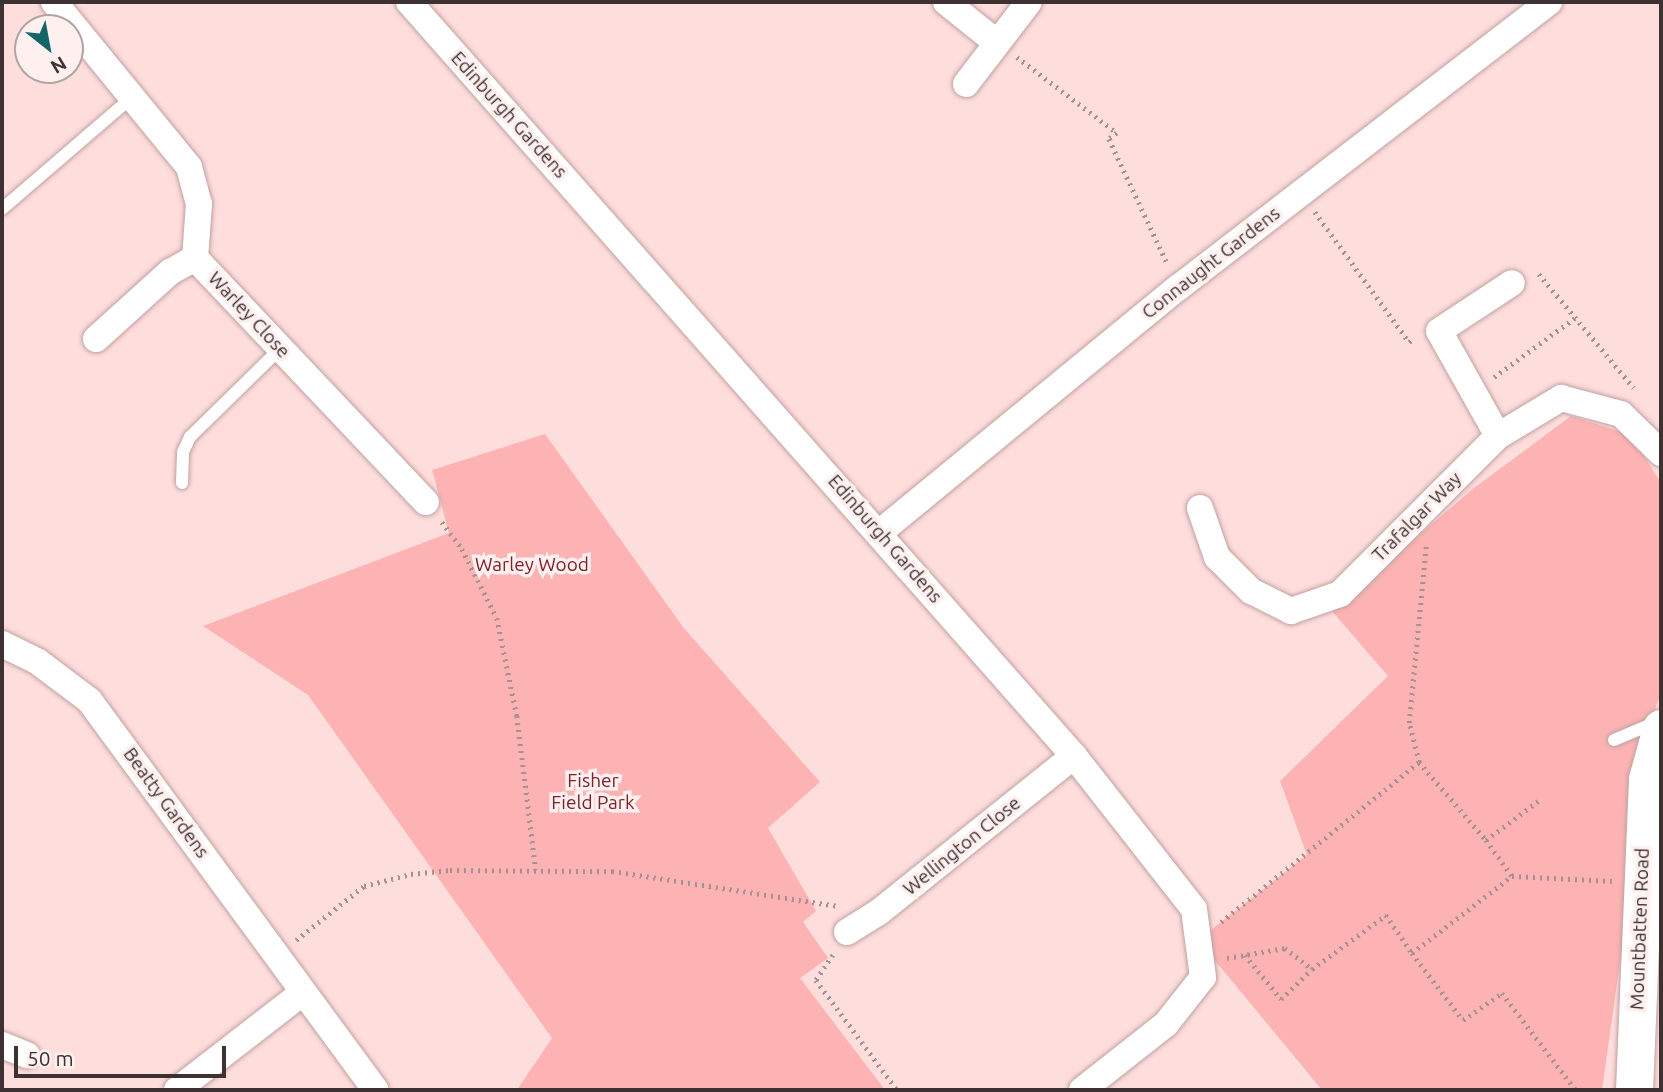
<!DOCTYPE html>
<style>
body{margin:0}
#map{position:relative;width:1663px;height:1092px;overflow:hidden;background:#fedddd;font-family:Ubuntu,sans-serif}
div>[style]{position:absolute}
[style*='--x']{left:calc(var(--x)*1px);top:calc(var(--y)*1px);width:calc(var(--w)*1px);rotate:calc(var(--a)*1deg)}
.green>*{inset:0;background:#fdb3b3}
.path>*{height:4.5px;margin-top:-2.25px;transform-origin:0;background:repeating-linear-gradient(90deg,#a89090 0 2px,transparent 0 7px)}
.roads{filter:drop-shadow(0 0 2px #c0a2a1) drop-shadow(0 0 2px #c0a2a1)}
.lane>*{height:12px;margin:-6px;padding:0 6px;transform-origin:6px;border-radius:6px;background:#fff}
.street>*{height:26px;margin:-13px;padding:0 13px;transform-origin:13px;border-radius:13px;background:#fff}
.secondary>*{height:37px;margin:-18.5px;padding:0 18.5px;transform-origin:18.5px;border-radius:18.5px;background:#fff}
span{translate:-50% -50%;white-space:nowrap;text-align:center;line-height:1.15;-webkit-text-stroke:7px #fdf0ef;paint-order:stroke}
.street-label{font-size:19px;color:#3d3131}
.park-label{font-size:19px;color:#7f202b}
.frame{position:absolute;inset:0;border:4px solid #3d3131;pointer-events:none}
.north{position:absolute;left:14px;top:14px;width:70px;height:70px;box-sizing:border-box;background:#fdf0ef;border:2px solid #b0a4a3;border-radius:50%;rotate:149deg;font-size:19px;font-weight:700;line-height:28px;text-align:center;color:#3d3131}
.north::after{content:'';display:block;margin:auto;width:24px;height:32px;background:#156468;clip-path:polygon(50% 0,100% 100%,50% 72%,0 100%)}
.scale{position:absolute;left:14px;top:1046px;width:212px;height:32px;box-sizing:border-box;border:4px solid #3d3131;border-top:0;padding-left:9px;font-size:21px;line-height:24px;white-space:nowrap;color:#3d3131;-webkit-text-stroke:5px #fdf0ef;paint-order:stroke}
</style>
<div id="map">
<div class="green">
<i style="clip-path:polygon(1571px 416px,1631px 435px,1661px 483px,1661px 695px,1656px 706px,1602px 1090px,1322px 1090px,1198px 940px,1307px 855px,1280px 781px,1388px 676px,1331px 610px,1474px 488px)"></i>
<i style="clip-path:polygon(545px 434px,683px 627px,820px 782px,768px 828px,816px 911px,803px 922px,828px 958px,800px 978px,885px 1090px,517px 1090px,552px 1038px,308px 695px,203px 626px,449px 533px,432px 470px)"></i>
</div>
<div class="path">
<i style="--x:1017;--y:57;--w:126;--a:37.2"></i>
<i style="--x:1117;--y:133;--w:10;--a:143"></i>
<i style="--x:1109;--y:139;--w:139;--a:64.9"></i>
<i style="--x:1315;--y:212;--w:160;--a:54.1"></i>
<i style="--x:1409;--y:342;--w:6;--a:-39"></i>
<i style="--x:1539;--y:274;--w:148;--a:50.2"></i>
<i style="--x:1494;--y:377;--w:100;--a:-36.1"></i>
<i style="--x:442;--y:522;--w:34;--a:53"></i>
<i style="--x:462;--y:549;--w:77;--a:63.1"></i>
<i style="--x:497;--y:618;--w:100;--a:78.5"></i>
<i style="--x:517;--y:716;--w:155;--a:83"></i>
<i style="--x:1419;--y:762;--w:40;--a:-104.4"></i>
<i style="--x:1409;--y:723;--w:179;--a:-84.5"></i>
<i style="--x:1486;--y:840;--w:44;--a:54.2"></i>
<i style="--x:1221;--y:922;--w:255;--a:-38.9"></i>
<i style="--x:1419;--y:762;--w:103;--a:49.3"></i>
<i style="--x:1486;--y:840;--w:65;--a:-36.9"></i>
<i style="--x:296;--y:940;--w:87;--a:-38.5"></i>
<i style="--x:364;--y:886;--w:49;--a:-14.3"></i>
<i style="--x:411;--y:874;--w:39;--a:-6"></i>
<i style="--x:450;--y:870;--w:162;--a:0.4"></i>
<i style="--x:612;--y:871;--w:229;--a:8.8"></i>
<i style="--x:1412;--y:953;--w:84;--a:52.7"></i>
<i style="--x:1463;--y:1020;--w:47;--a:-34.7"></i>
<i style="--x:1502;--y:993;--w:122;--a:52.7"></i>
<i style="--x:833;--y:955;--w:30;--a:124"></i>
<i style="--x:816;--y:980;--w:137;--a:53.6"></i>
<i style="--x:1245;--y:955;--w:57;--a:50.7"></i>
<i style="--x:1281;--y:999;--w:43;--a:-44.1"></i>
<i style="--x:1227;--y:958;--w:59;--a:-9.8"></i>
<i style="--x:1285;--y:948;--w:34;--a:38"></i>
<i style="--x:1312;--y:969;--w:92;--a:-36.1"></i>
<i style="--x:1386;--y:915;--w:46;--a:55.6"></i>
<i style="--x:1412;--y:953;--w:126;--a:-37.6"></i>
<i style="--x:1512;--y:876;--w:100;--a:2.9"></i>
</div>
<div class="roads">
<div class="lane">
<i style="--x:2;--y:209;--w:169;--a:-40.7"></i>
<i style="--x:182;--y:483;--w:31;--a:-88"></i>
<i style="--x:183;--y:452;--w:17;--a:-65"></i>
<i style="--x:190;--y:437;--w:127;--a:-44.4"></i>
<i style="--x:1614;--y:740;--w:43;--a:-23"></i>
</div>
<div class="street">
<i style="--x:54;--y:2;--w:213;--a:50.7"></i>
<i style="--x:189;--y:167;--w:38;--a:75"></i>
<i style="--x:199;--y:204;--w:54;--a:94.2"></i>
<i style="--x:195;--y:258;--w:336;--a:46.6"></i>
<i style="--x:409;--y:2;--w:1005;--a:48.59"></i>
<i style="--x:1074;--y:756;--w:194;--a:51.9"></i>
<i style="--x:1194;--y:909;--w:69;--a:82.5"></i>
<i style="--x:1203;--y:977;--w:60;--a:128.2"></i>
<i style="--x:1166;--y:1024;--w:107;--a:141.8"></i>
<i style="--x:946;--y:2;--w:64;--a:38.7"></i>
<i style="--x:966;--y:84;--w:103;--a:-52.5"></i>
<i style="--x:96;--y:339;--w:100;--a:-42.2"></i>
<i style="--x:170;--y:272;--w:29;--a:-29"></i>
<i style="--x:1498;--y:436;--w:120;--a:-119.3"></i>
<i style="--x:1439;--y:331;--w:87;--a:-33.3"></i>
<i style="--x:1200;--y:508;--w:52;--a:70.9"></i>
<i style="--x:1217;--y:557;--w:48;--a:45"></i>
<i style="--x:1251;--y:591;--w:45;--a:26.6"></i>
<i style="--x:1291;--y:611;--w:52;--a:-19.1"></i>
<i style="--x:1340;--y:594;--w:223;--a:-45"></i>
<i style="--x:1498;--y:436;--w:74;--a:-31.1"></i>
<i style="--x:1561;--y:398;--w:62;--a:14.9"></i>
<i style="--x:1621;--y:414;--w:56;--a:44.3"></i>
<i style="--x:879;--y:533;--w:388;--a:-39.4"></i>
<i style="--x:1179;--y:287;--w:467;--a:-37.6"></i>
<i style="--x:2;--y:644;--w:39;--a:26"></i>
<i style="--x:37;--y:661;--w:65;--a:36.9"></i>
<i style="--x:89;--y:700;--w:484;--a:53.7"></i>
<i style="--x:847;--y:932;--w:38;--a:-32"></i>
<i style="--x:879;--y:912;--w:250;--a:-38.7"></i>
<i style="--x:2;--y:1045;--w:27;--a:22"></i>
<i style="--x:177;--y:1090;--w:158;--a:-37.8"></i>
</div>
<div class="secondary">
<i style="--x:1634;--y:1090;--w:311;--a:-87.6"></i>
<i style="--x:1647;--y:779;--w:53;--a:-74.6"></i>
</div>
</div>
<div class="street-label">
<span style="left:509px;top:115px;rotate:48deg">Edinburgh Gardens</span>
<span style="left:1211px;top:263px;rotate:-38deg">Connaught Gardens</span>
<span style="left:249px;top:315px;rotate:47deg">Warley Close</span>
<span style="left:1417px;top:517px;rotate:-45deg">Trafalgar Way</span>
<span style="left:885px;top:539px;rotate:49deg">Edinburgh Gardens</span>
<span style="left:166px;top:803px;rotate:54deg">Beatty Gardens</span>
<span style="left:962px;top:846px;rotate:-39deg">Wellington Close</span>
<span style="left:1640px;top:929px;rotate:-88deg">Mountbatten Road</span>
</div>
<div class="park-label">
<span style="left:532px;top:565px">Warley Wood</span>
<span style="left:593px;top:792px">Fisher<br>Field Park</span>
</div>
<div class="frame"></div>
<div class="north">N</div>
<div class="scale">50 m</div>
</div>
